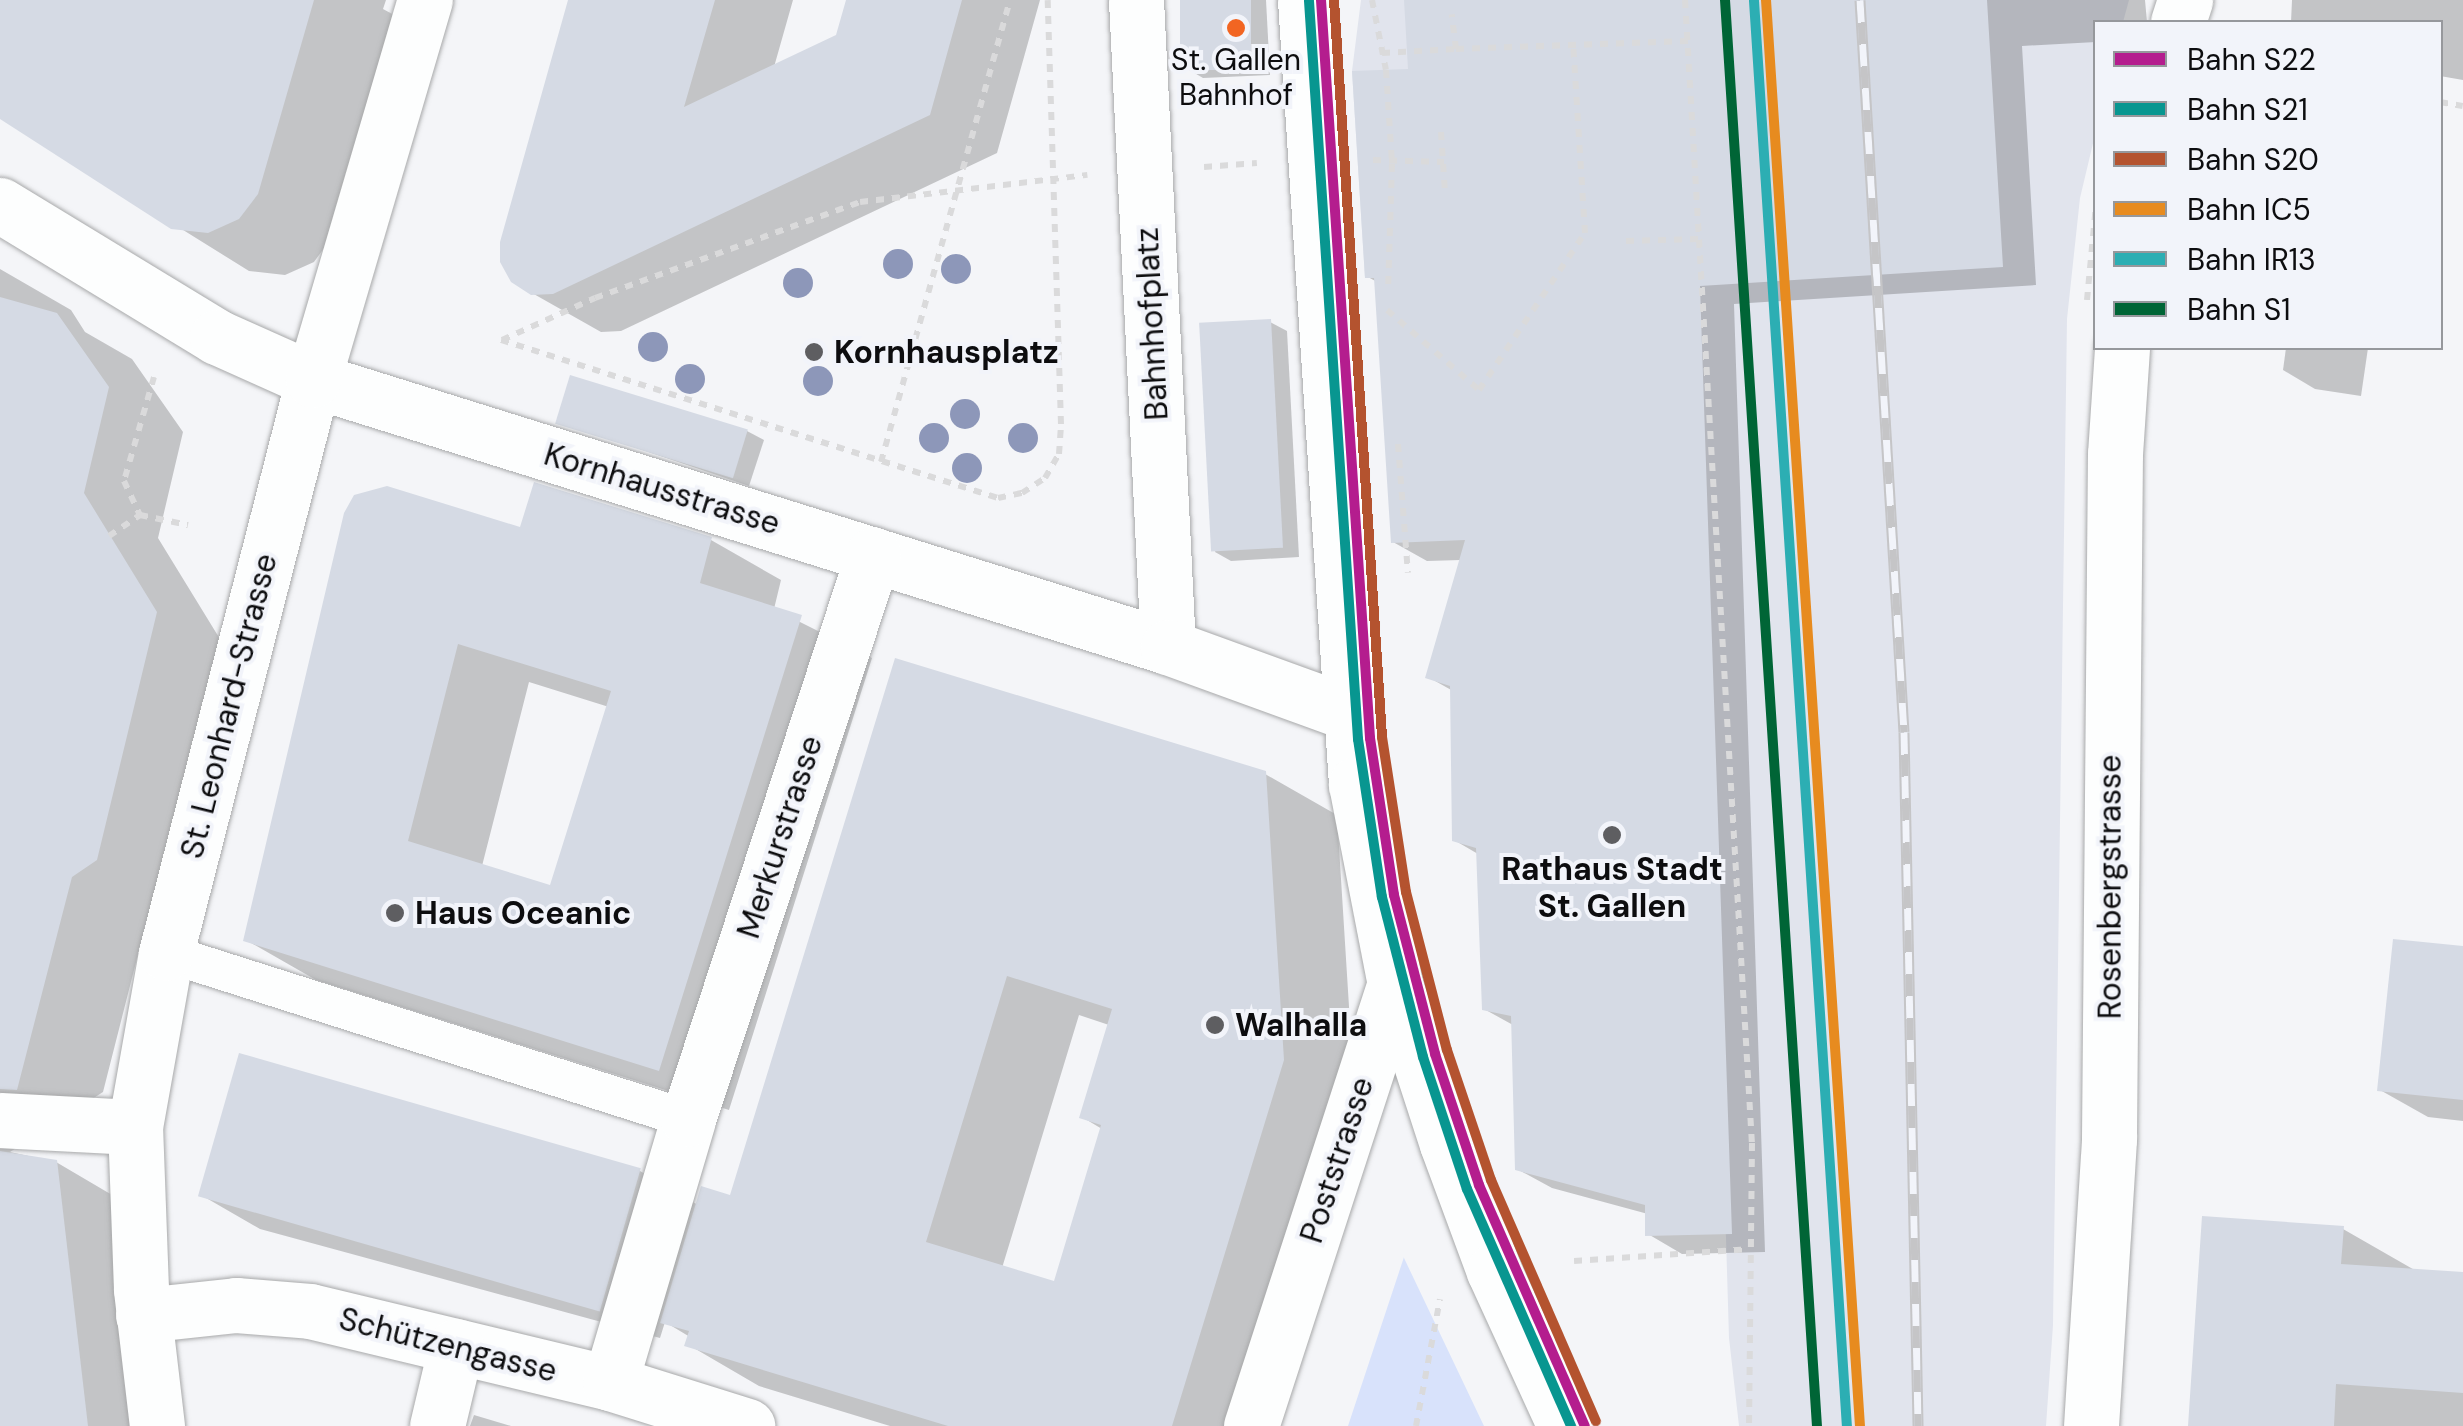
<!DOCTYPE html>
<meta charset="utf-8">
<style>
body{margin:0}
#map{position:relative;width:2463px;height:1426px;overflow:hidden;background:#f4f5f8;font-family:"DM Sans",sans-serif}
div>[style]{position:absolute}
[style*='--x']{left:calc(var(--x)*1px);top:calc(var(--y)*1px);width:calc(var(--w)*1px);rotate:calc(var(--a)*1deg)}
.built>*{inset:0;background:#e1e4ed}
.green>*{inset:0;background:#d8e2fb}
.shadow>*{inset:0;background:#0003}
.building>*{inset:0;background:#d5dae4;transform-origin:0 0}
.path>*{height:6px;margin-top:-3px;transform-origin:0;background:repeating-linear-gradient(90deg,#dadadb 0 8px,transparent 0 16px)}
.roads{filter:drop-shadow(0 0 2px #a8a9aa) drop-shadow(0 0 2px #a8a9aa)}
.lane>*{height:38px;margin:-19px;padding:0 19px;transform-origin:19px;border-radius:19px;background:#fdfefe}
.street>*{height:55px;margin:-27.5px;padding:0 27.5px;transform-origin:27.5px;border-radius:27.5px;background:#fdfefe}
.secondary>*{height:55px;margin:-27.5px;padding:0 27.5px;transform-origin:27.5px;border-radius:27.5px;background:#fdfefe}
.primary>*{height:55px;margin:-27.5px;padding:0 27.5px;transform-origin:27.5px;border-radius:27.5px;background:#fdfefe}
.rail>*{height:11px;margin-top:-5.5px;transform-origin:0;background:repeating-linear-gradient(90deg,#f2f4fa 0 22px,#c5c5c7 0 44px);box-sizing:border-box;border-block:2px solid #c5c5c7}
.rail-1>*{height:10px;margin:-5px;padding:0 5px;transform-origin:5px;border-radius:5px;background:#b41d8e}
.rail-2>*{height:10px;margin:-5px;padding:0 5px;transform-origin:5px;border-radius:5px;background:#089690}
.rail-3>*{height:10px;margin:-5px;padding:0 5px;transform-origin:5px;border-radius:5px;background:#b4532f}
.rail-4>*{height:10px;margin:-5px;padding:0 5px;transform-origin:5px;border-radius:5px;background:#e78b1f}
.rail-5>*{height:10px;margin:-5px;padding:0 5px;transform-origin:5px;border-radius:5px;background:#2caeb3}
.rail-6>*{height:10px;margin:-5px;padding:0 5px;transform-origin:5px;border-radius:5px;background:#006536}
.trees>*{width:30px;height:30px;margin:-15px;border-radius:50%;background:#8d97b9}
.dots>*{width:28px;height:28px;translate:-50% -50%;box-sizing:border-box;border:5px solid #f2f4fa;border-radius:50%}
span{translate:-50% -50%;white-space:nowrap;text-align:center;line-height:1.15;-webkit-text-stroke:8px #f2f4fa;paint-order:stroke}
.bus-label{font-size:30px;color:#0d0d0f}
.street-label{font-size:32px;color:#0d0d0f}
.poi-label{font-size:32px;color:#0d0d0f;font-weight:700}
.left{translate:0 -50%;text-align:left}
.legend{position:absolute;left:2093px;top:20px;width:350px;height:330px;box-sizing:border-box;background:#f2f4fa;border:2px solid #96989c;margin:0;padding:12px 18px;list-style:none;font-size:30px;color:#0d0d0f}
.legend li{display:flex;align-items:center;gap:20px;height:50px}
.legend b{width:50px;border:2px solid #96989c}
</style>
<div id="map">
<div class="built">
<i style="clip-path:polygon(1361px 0,2129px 0,2123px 22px,2096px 22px,2095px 135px,2080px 198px,2067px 319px,2053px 1325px,2046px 1426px,1739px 1426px,1729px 1338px,1698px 303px,1421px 277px,1365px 278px,1352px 71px)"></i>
</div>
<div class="green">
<i style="clip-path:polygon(1404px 1257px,1404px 1258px,1484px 1426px,1348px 1426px)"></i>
</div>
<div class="shadow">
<i style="clip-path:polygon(0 0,386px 0,383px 9px,396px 16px,332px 237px,314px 262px,285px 275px,249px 271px,0 116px)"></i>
<i style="clip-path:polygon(571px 0,793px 0,774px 67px,838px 37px,848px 0,1040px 0,997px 153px,621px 331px,601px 332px,532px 293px)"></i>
<i style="clip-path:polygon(1183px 0,1266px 0,1270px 75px,1203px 78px,1186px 68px)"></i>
<i style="clip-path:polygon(1407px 0,2145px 0,2147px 22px,2096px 22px,2096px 42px,2022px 46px,2036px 285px,1734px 304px,1765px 1252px,1682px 1254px,1648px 1234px,1648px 1214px,1552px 1188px,1517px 1169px,1513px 1025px,1484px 1009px,1478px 854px,1454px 840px,1453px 691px,1428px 677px,1461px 560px,1427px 561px,1393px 542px,1377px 282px,1368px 277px,1410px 71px)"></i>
<i style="clip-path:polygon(2292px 0,2463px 0,2463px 80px,2440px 76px,2440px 22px,2291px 22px)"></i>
<i style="clip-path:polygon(0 269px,71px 310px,85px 332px,132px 359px,183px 432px,158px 538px,231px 657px,147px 919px,103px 1092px,10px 1152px,56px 1162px,124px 1202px,148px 1426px,0 1426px)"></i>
<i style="clip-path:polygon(1270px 322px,1287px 331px,1299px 557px,1231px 561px,1215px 552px)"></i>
<i style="clip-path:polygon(2286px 348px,2368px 348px,2361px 396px,2315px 389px,2283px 370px)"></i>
<i style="clip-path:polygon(557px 421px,747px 431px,764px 440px,749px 486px)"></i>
<i style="clip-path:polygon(evenodd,521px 530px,711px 540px,781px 580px,774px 609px,872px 658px,729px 1110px,316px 980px,246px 940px,521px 530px,529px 682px,609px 707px,552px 888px,482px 866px,529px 682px)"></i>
<i style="clip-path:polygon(evenodd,897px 661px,1265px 774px,1337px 815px,1355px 1102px,1256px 1426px,890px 1426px,759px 1386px,687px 1344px,690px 1337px,665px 1322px,660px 1338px,260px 1229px,201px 1195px,640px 1171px,698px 1205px,732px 1198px,897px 661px,1079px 1015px,1109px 1025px,1082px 1117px,1102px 1129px,1055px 1284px,1002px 1268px,1079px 1015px)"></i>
<i style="clip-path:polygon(2463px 949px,2463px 1121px,2428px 1117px,2380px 1090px)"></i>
<i style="clip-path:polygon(2343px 1229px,2418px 1272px,2463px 1275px,2463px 1426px,2190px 1426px)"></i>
<i style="clip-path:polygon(474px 1415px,511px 1426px,470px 1426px)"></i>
</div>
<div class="building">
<i style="clip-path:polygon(0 0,314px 0,258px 194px,239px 219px,208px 233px,171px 229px,0 119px)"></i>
<i style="clip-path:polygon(568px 0,715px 0,684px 107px,836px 35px,846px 0,962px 0,930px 115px,553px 294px,531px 295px,511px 282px,500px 262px,500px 242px)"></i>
<i style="left:1180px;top:0;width:71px;height:70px"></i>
<i style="clip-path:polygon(1404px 0,1987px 0,2003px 267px,1700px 286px,1732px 1234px,1645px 1236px,1645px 1205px,1515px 1170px,1511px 1016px,1482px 1010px,1476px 848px,1452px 841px,1450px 686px,1425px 678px,1465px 540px,1391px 543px,1374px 278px,1365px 278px,1352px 71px,1408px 69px)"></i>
<i style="clip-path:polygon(0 297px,57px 313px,109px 387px,84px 493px,157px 612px,97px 860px,72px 877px,17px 1090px,0 1089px)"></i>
<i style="left:1271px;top:319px;width:229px;height:72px;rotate:87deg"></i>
<i style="left:570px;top:375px;width:186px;height:51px;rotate:17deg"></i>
<i style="clip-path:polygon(evenodd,534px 482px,712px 537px,700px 583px,802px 615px,659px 1071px,243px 941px,344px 513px,354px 495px,387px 486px,520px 527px,534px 482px,458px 644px,611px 691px,550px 885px,408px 841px,458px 644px)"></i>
<i style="clip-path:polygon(evenodd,895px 658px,1266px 771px,1284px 1060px,1172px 1426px,948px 1426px,684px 1346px,689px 1331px,660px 1323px,701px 1186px,730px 1195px,895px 658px,1007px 976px,1112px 1009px,1079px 1118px,1101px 1125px,1054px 1281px,926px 1242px,1007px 976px)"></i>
<i style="clip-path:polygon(2393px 939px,2463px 946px,2463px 1100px,2377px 1091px)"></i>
<i style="left:239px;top:1053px;width:418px;height:149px;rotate:16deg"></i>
<i style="clip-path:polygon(0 1151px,57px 1160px,88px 1426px,0 1426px)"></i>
<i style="clip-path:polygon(2202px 1216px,2344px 1226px,2341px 1264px,2463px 1272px,2463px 1393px,2336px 1384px,2334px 1426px,2188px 1426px)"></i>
</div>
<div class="path">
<i style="--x:1372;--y:0;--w:71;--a:78.7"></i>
<i style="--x:1386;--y:70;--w:94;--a:86.3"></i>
<i style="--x:1392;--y:164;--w:128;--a:91.8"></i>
<i style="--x:1685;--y:0;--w:1145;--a:86.65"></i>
<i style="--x:1752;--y:1143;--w:283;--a:90.6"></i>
<i style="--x:1456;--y:49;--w:232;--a:-2"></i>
<i style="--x:1382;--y:53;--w:74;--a:-3.1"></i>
<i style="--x:1456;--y:49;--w:35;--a:-97"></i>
<i style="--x:2440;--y:102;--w:23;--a:10"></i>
<i style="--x:1441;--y:132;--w:61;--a:86.2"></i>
<i style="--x:1373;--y:160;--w:71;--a:1.6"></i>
<i style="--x:1204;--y:167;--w:53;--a:-4.3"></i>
<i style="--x:1626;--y:241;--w:73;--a:-1.6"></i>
<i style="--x:2087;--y:300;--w:96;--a:-84.6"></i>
<i style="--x:1387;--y:310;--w:122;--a:41"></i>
<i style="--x:1479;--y:390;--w:189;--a:-56"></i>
<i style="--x:1585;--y:233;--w:189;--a:-93.6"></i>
<i style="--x:501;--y:340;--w:522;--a:17.64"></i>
<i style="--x:998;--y:498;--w:25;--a:-12"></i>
<i style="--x:1022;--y:493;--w:27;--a:-33"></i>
<i style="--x:1045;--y:478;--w:28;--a:-60"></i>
<i style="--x:1059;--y:454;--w:30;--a:-86"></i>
<i style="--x:1061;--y:424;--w:424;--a:-91.8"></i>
<i style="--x:502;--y:340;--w:102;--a:-24.3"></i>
<i style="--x:595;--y:298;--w:282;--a:-19.9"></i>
<i style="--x:860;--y:202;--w:229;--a:-6.8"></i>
<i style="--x:154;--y:377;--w:108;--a:106.1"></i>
<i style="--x:124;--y:481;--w:38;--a:65"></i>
<i style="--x:140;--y:515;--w:49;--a:11.8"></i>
<i style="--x:1398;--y:444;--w:129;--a:85.6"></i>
<i style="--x:881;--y:462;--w:480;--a:-74.4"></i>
<i style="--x:109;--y:536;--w:37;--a:-34"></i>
<i style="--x:1574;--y:1261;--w:174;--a:-3.9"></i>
<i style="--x:1416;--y:1426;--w:129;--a:-79.3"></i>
</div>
<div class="roads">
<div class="lane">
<i style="--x:166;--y:953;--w:548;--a:17.64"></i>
</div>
<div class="street">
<i style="--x:1136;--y:0;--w:648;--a:87.17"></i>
<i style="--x:1305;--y:0;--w:786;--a:86.28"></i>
<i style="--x:1356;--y:784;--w:204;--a:79"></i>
<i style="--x:1395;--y:984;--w:168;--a:72"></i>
<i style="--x:1447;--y:1144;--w:135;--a:69.7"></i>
<i style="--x:1494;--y:1271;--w:170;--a:65.4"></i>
<i style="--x:313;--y:380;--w:896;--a:17.34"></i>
<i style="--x:1168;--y:647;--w:196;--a:20"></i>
<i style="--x:0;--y:1120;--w:135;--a:3"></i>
<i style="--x:143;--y:1315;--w:94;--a:-6.1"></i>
<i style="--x:236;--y:1305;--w:74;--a:4.6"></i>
<i style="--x:310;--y:1311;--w:309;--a:13.5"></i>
<i style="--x:610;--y:1383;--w:144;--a:17.4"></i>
<i style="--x:610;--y:1383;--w:275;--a:-73.5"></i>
<i style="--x:688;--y:1119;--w:594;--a:-71.84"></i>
<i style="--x:437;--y:1426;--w:82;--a:-76.6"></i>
<i style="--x:1251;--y:1426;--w:465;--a:-72"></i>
</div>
<div class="secondary">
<i style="--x:0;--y:205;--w:254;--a:31.3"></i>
<i style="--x:217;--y:337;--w:105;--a:24.1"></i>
<i style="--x:157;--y:1426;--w:138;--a:-96.7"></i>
<i style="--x:141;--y:1289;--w:162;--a:-92.1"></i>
<i style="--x:135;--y:1127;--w:177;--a:-79.9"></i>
<i style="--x:166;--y:953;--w:592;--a:-75.61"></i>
<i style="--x:313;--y:380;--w:396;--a:-73.6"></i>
</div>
<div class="primary">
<i style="--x:2178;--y:22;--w:23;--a:-72"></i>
<i style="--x:2091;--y:1426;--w:288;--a:-86.4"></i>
<i style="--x:2109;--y:1139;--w:685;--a:-89.5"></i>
<i style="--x:2115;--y:454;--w:106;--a:-86.2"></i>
</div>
</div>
<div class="rail">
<i style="--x:1860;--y:0;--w:733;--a:86.56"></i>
<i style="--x:1904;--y:732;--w:694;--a:88.84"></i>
</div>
<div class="rail-1">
<i style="--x:1321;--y:0;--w:740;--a:86.2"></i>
<i style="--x:1370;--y:738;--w:159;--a:81.3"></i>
<i style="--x:1394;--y:895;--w:164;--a:75.5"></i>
<i style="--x:1435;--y:1054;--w:138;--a:71.4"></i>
<i style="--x:1479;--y:1185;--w:263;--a:66.3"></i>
</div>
<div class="rail-2">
<i style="--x:1309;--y:1;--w:740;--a:86.2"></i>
<i style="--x:1358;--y:739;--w:160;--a:81.4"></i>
<i style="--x:1382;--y:897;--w:165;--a:75.6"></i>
<i style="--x:1423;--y:1057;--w:139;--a:71.6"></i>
<i style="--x:1467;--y:1189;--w:259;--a:66.3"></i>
</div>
<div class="rail-3">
<i style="--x:1334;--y:0;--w:739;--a:86.27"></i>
<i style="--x:1382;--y:737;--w:157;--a:81.2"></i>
<i style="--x:1406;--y:892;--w:163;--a:75.5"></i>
<i style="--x:1447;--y:1050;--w:137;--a:71.3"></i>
<i style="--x:1491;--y:1180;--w:263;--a:66.5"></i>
</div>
<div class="rail-4">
<i style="--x:1766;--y:0;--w:1429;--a:86.23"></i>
</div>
<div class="rail-5">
<i style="--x:1754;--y:1;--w:1428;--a:86.27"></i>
</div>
<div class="rail-6">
<i style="--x:1725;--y:0;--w:1429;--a:86.31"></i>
</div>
<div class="trees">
<i style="left:898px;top:264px"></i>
<i style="left:956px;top:269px"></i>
<i style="left:798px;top:283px"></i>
<i style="left:653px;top:347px"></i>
<i style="left:690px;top:379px"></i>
<i style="left:818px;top:381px"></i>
<i style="left:965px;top:414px"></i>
<i style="left:934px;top:438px"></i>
<i style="left:1023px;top:438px"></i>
<i style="left:967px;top:468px"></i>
</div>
<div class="dots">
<i style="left:1236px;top:28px;background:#f26522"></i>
<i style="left:814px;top:352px;background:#5e5e61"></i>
<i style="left:1612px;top:835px;background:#5e5e61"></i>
<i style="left:395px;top:913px;background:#5e5e61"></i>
<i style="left:1215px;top:1025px;background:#5e5e61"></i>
</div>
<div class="bus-label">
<span style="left:1236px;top:77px">St. Gallen<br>Bahnhof</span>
</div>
<div class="street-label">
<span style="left:1152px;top:324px;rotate:-93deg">Bahnhofplatz</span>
<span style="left:662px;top:489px;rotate:17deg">Kornhausstrasse</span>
<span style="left:229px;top:706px;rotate:-76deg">St. Leonhard-Strasse</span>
<span style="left:780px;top:837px;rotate:-72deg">Merkurstrasse</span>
<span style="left:2110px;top:887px;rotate:-90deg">Rosenbergstrasse</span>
<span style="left:1337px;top:1160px;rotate:-72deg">Poststrasse</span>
<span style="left:448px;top:1345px;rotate:14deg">Schützengasse</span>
</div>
<div class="poi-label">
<span class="left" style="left:834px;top:352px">Kornhausplatz</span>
<span style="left:1612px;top:888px">Rathaus Stadt<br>St. Gallen</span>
<span class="left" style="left:415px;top:913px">Haus Oceanic</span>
<span class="left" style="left:1235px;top:1025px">Walhalla</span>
</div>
<ul class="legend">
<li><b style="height:12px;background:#b41d8e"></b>Bahn S22</li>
<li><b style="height:12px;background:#089690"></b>Bahn S21</li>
<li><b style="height:12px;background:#b4532f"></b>Bahn S20</li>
<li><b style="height:12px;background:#e78b1f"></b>Bahn IC5</li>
<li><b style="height:12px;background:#2caeb3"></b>Bahn IR13</li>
<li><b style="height:12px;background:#006536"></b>Bahn S1</li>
</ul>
</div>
